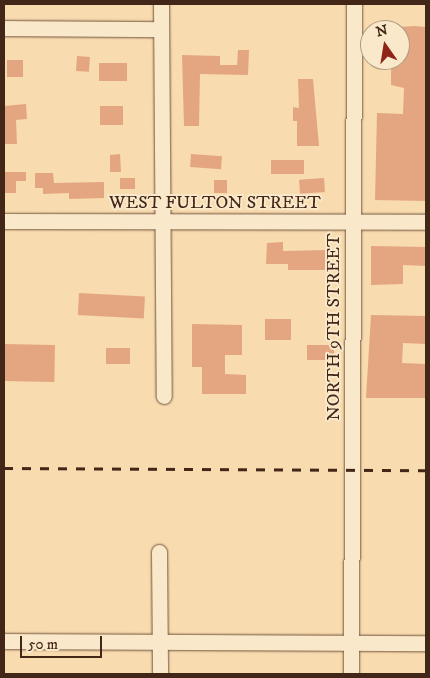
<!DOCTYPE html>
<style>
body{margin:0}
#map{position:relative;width:430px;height:678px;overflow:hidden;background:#f8dbae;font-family:"IM FELL DW Pica",serif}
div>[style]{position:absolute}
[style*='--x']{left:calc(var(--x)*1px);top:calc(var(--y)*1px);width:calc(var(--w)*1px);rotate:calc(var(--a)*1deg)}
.building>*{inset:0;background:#e4a680;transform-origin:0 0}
.roads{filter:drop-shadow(0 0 1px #70533d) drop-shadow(0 0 1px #70533d)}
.minor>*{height:15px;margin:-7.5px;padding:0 7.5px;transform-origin:7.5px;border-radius:7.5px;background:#fae8ca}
.rail>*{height:3px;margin-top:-1.5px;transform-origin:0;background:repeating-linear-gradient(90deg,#422617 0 9px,transparent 0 18px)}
span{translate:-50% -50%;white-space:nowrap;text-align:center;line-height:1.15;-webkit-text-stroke:4px #fae8ca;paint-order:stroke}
.street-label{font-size:18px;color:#422617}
.frame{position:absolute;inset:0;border:5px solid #422617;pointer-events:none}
.north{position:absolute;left:360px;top:20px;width:50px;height:50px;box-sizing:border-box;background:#fae8ca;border:1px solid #b09a82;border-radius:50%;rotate:347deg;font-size:14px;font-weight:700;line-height:20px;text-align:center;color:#422617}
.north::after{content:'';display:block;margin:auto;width:18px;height:22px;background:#8f2418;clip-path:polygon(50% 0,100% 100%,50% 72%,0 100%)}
.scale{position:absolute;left:20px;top:636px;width:82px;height:22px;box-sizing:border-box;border:2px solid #422617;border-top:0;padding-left:6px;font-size:15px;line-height:18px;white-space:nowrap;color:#422617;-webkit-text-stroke:4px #fae8ca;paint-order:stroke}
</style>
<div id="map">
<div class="building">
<i style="clip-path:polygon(414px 26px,426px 27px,426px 201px,375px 200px,377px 113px,403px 114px,404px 88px,391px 85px,391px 60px,400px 60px,400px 27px)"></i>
<i style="clip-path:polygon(238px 50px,249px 50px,248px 75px,200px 74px,199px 126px,184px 126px,182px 55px,220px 56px,220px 65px,237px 65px)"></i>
<i style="left:77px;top:56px;width:13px;height:15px;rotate:4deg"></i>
<i style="left:7px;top:60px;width:16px;height:17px"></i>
<i style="left:127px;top:63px;width:18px;height:28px;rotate:90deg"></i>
<i style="clip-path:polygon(298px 79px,313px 79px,319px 146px,297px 146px,297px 121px,293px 121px,293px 107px,299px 108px)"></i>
<i style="clip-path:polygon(26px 104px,27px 119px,16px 120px,17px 144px,4px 144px,4px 106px)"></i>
<i style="left:100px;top:106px;width:23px;height:19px"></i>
<i style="clip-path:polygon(120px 154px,121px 172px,110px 172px,110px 155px)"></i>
<i style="left:191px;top:154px;width:31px;height:13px;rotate:4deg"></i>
<i style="left:304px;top:160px;width:14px;height:33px;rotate:90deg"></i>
<i style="clip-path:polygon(4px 172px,26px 172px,26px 181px,16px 181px,16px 193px,4px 193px)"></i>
<i style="clip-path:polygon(35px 173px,53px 173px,54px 183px,104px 182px,104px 198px,69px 199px,69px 193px,43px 194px,43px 188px,35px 188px)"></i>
<i style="left:120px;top:178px;width:15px;height:11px"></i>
<i style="left:324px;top:178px;width:14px;height:25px;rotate:86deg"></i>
<i style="left:214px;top:180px;width:13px;height:13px"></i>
<i style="clip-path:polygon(283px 242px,283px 251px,326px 250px,326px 270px,288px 270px,288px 264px,266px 264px,267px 243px)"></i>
<i style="clip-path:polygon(371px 246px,426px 247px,426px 266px,403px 265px,403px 284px,371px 285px)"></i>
<i style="left:79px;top:293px;width:66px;height:22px;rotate:3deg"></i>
<i style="clip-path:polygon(371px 315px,426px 316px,426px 344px,403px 343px,402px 363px,426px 364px,426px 398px,366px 398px)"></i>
<i style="left:265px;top:319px;width:26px;height:21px"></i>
<i style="clip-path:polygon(192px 324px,242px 325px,242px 355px,225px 355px,225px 374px,246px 375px,246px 394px,202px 394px,202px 367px,192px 367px)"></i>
<i style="left:4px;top:344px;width:51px;height:37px;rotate:1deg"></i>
<i style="left:307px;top:345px;width:27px;height:15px"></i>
<i style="left:106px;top:348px;width:24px;height:16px"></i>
</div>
<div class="roads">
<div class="minor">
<i style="--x:161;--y:4;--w:392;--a:89.6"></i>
<i style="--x:4;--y:28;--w:157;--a:0.4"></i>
<i style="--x:4;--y:221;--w:422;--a:0.1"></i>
<i style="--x:159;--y:552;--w:122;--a:89.5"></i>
<i style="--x:4;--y:641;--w:422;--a:0.3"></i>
<i style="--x:351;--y:674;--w:670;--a:-89.74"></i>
</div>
</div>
<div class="rail">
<i style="--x:4;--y:468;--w:422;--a:0.3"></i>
</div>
<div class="street-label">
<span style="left:215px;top:203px">WEST FULTON STREET</span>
<span style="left:334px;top:327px;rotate:-90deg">NORTH 9TH STREET</span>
</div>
<div class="frame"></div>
<div class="north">N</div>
<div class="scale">50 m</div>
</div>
